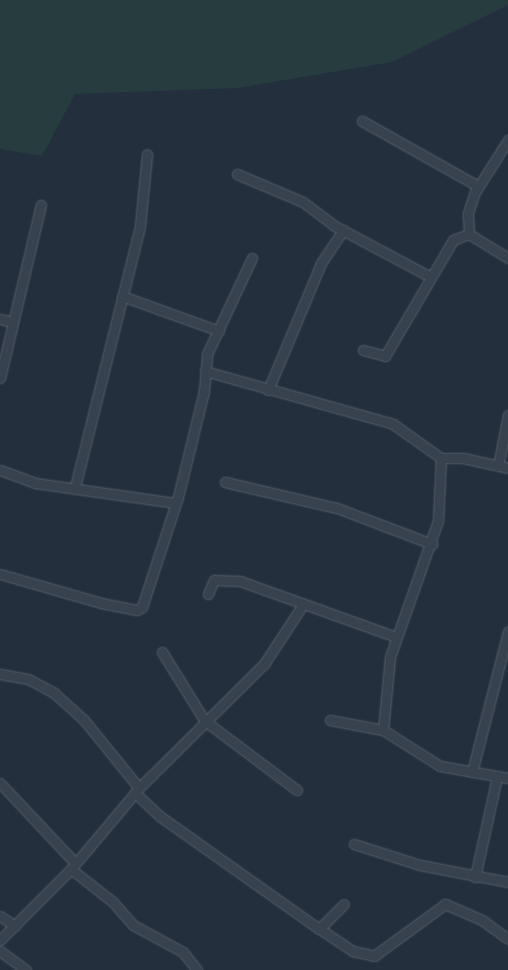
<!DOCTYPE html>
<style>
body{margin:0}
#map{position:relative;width:508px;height:970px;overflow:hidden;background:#242f3e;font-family:Manrope,sans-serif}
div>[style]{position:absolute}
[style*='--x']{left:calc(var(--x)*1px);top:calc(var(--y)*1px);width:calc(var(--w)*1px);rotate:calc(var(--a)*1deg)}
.green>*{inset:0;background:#263c3f}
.roads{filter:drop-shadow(0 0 1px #565f6c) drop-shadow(0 0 1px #565f6c)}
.minor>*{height:9px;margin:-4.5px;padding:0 4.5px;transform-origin:4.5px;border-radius:4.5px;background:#38414e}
span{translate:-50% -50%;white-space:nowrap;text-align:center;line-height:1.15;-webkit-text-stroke:4px #1d2633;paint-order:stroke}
</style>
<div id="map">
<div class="green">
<i style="clip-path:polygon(0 0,508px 0,508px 5px,392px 62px,238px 88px,75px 94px,42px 156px,0 149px)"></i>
</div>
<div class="roads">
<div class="minor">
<i style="--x:362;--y:121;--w:133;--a:29.3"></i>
<i style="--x:237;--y:174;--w:72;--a:23"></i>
<i style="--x:303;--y:202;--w:38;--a:37"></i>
<i style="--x:333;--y:225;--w:109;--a:28"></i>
<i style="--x:469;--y:234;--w:21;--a:-93"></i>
<i style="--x:468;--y:213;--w:22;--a:-72"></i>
<i style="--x:475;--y:192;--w:62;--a:-57.6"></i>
<i style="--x:122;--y:296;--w:103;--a:19.8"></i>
<i style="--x:0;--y:319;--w:13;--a:13"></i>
<i style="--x:363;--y:350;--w:23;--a:15"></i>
<i style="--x:385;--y:356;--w:134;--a:-59.6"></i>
<i style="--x:453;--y:240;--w:17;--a:-21"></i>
<i style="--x:469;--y:234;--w:46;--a:31.6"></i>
<i style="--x:205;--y:371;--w:195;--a:15.7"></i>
<i style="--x:393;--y:424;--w:59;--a:35.3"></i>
<i style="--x:441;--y:458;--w:22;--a:0"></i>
<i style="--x:463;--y:458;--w:46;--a:12.5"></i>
<i style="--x:0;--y:378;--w:178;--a:-76.7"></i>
<i style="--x:268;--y:390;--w:138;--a:-67.3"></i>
<i style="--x:321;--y:263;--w:40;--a:-56"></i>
<i style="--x:498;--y:466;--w:52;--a:-78.9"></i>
<i style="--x:0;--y:470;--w:37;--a:20"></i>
<i style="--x:35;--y:483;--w:141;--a:8.1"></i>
<i style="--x:225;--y:482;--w:115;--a:13.1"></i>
<i style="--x:337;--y:508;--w:102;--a:20.8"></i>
<i style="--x:75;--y:487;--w:269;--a:-76"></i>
<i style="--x:140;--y:226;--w:72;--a:-84.4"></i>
<i style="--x:0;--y:574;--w:105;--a:16"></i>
<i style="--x:101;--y:603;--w:37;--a:11"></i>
<i style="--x:137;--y:610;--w:6;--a:-31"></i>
<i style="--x:142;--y:607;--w:116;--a:-71.9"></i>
<i style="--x:178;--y:497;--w:109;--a:-76.2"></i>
<i style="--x:204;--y:391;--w:37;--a:-85"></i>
<i style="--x:207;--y:354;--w:106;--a:-64.9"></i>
<i style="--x:208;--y:594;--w:15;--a:-67"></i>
<i style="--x:214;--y:580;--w:26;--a:2"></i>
<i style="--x:240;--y:581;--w:166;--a:19.7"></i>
<i style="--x:162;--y:652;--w:81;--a:58.1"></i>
<i style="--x:205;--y:721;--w:115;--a:36.9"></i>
<i style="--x:0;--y:674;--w:28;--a:10"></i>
<i style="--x:28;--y:679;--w:30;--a:28"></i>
<i style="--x:54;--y:693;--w:40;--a:42"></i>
<i style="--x:84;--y:720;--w:87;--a:51"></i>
<i style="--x:330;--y:720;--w:54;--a:10.7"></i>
<i style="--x:383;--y:730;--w:67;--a:32.3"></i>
<i style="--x:440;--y:766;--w:69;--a:10"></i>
<i style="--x:383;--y:730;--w:73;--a:-84.5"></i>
<i style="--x:390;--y:657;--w:144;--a:-70.6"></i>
<i style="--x:438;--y:521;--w:63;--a:-87.3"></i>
<i style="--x:472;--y:772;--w:145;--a:-75.6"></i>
<i style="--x:0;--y:783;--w:110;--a:46.8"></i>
<i style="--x:135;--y:793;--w:35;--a:43"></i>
<i style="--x:161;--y:817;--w:194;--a:35.3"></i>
<i style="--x:319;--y:929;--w:35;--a:-45"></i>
<i style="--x:354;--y:844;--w:69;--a:17.7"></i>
<i style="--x:420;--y:865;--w:90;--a:10.9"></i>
<i style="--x:71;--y:869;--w:53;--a:38.2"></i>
<i style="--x:113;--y:902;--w:30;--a:49"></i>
<i style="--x:133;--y:925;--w:57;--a:28.4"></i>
<i style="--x:183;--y:952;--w:23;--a:52"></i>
<i style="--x:475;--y:877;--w:102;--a:-77.6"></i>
<i style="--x:0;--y:916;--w:18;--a:34"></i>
<i style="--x:320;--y:929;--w:40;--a:34"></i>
<i style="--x:353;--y:951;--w:22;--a:13"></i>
<i style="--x:374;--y:956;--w:88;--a:-36.2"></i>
<i style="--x:445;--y:904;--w:40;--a:23.4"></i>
<i style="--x:482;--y:920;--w:32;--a:36"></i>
<i style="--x:0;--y:940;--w:100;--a:-45"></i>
<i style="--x:71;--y:869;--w:106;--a:-50"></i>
<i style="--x:139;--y:788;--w:176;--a:-44.8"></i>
<i style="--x:264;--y:664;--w:69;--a:-56.8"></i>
<i style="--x:0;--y:951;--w:32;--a:36"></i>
</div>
</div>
</div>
